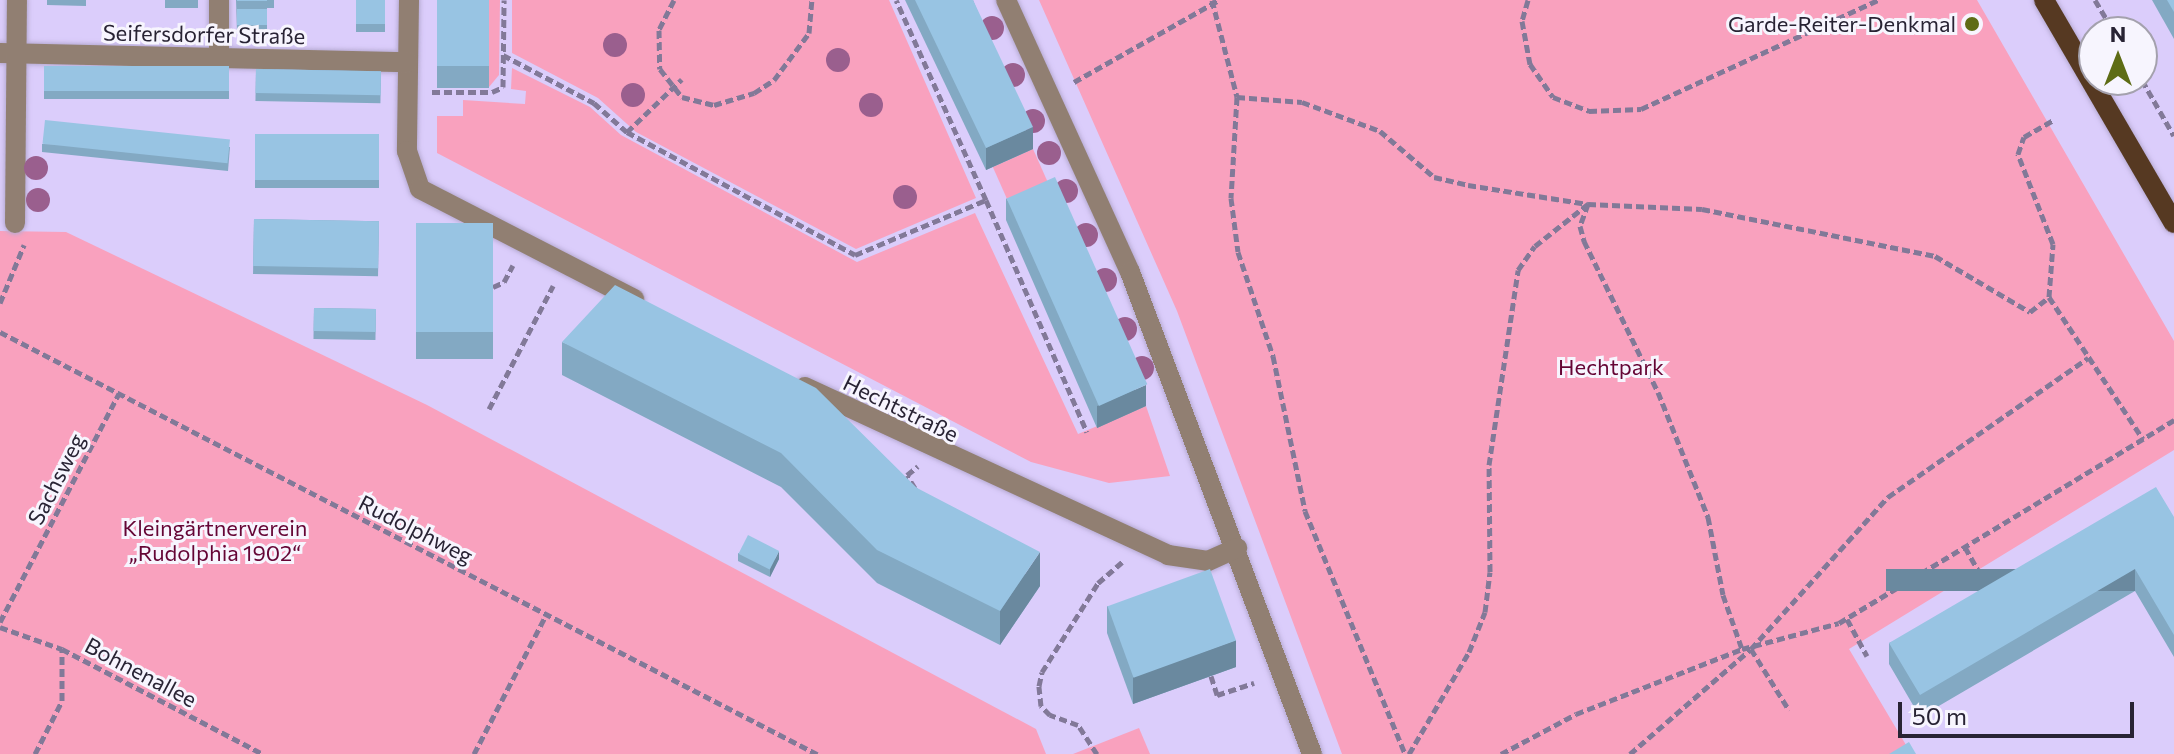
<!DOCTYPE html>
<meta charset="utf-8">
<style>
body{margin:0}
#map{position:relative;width:2174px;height:754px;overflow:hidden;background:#dbcdfb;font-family:Commissioner,sans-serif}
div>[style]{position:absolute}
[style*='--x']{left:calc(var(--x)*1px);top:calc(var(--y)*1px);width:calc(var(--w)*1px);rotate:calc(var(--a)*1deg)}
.green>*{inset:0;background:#f9a1be;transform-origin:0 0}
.path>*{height:5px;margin-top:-2.5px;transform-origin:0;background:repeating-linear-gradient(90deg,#827998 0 8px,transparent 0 12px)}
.roads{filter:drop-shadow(0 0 2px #b7abd3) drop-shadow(0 0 2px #b7abd3)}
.minor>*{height:20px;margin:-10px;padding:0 10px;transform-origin:10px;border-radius:10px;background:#917f72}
.major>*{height:20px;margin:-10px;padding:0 10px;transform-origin:10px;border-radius:10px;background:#563922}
.trees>*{width:24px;height:24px;margin:-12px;border-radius:50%;background:#9a5f8e}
.wall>*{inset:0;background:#83a9c3;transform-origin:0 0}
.shaded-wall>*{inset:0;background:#6a899f;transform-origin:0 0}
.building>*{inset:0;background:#98c4e3;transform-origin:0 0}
.dots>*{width:22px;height:22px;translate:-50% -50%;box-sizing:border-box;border:4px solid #f7f5fe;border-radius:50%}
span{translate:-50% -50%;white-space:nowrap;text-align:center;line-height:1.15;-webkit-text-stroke:6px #f7f5fe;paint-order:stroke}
.poi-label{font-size:22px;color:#282334}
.right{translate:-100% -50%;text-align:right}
.street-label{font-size:22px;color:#282334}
.park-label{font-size:22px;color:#650535}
.north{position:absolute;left:2078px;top:16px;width:80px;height:80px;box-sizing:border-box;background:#f7f5fe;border:2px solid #a4a1ad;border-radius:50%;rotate:0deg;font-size:22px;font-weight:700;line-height:32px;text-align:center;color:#282334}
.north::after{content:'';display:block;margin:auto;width:28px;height:36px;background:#5e6c15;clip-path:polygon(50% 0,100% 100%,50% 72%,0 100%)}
.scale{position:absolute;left:1898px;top:702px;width:236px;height:36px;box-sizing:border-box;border:4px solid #282334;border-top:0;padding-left:10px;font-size:24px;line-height:28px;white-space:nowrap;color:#282334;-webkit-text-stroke:6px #f7f5fe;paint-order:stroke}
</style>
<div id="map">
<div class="green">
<i style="clip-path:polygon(489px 0,500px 0,499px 75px,489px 87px)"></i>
<i style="clip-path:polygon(512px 0,889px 0,976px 198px,856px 249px,636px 132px,598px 98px,512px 53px)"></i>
<i style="clip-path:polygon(1039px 0,1977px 0,2174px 341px,2174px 450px,1849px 649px,1909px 750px,1902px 754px,1342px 754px,1177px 311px)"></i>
<i style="clip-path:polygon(512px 68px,590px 107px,621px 135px,857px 262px,975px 213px,1078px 434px,1146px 406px,1170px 476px,1109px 483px,1031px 462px,437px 153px,437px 116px,463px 116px,463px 100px,525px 104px,526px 91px,511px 89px)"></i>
<i style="left:1033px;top:149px;width:55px;height:44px;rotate:66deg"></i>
<i style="clip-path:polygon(0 231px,66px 232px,427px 405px,1036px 729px,1046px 754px,0 754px)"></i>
<i style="clip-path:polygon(1139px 728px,1150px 754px,1073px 754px)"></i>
</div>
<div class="path">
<i style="--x:674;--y:0;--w:34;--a:117"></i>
<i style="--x:659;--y:30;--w:39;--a:89"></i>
<i style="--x:660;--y:69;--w:36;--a:52"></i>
<i style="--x:682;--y:97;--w:33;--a:14"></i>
<i style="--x:714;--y:105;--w:42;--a:-16.7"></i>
<i style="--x:754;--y:93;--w:24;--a:-33"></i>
<i style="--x:774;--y:80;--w:59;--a:-53.3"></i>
<i style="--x:809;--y:33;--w:33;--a:-85"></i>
<i style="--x:1212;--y:0;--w:100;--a:75.5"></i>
<i style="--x:1237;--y:97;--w:101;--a:93.4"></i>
<i style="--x:1231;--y:198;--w:54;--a:82.6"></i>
<i style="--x:1238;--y:252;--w:110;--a:71.4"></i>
<i style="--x:1273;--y:356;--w:158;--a:78.3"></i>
<i style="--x:1305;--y:511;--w:263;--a:67.6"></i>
<i style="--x:1528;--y:0;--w:22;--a:106"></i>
<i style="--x:1522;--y:21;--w:44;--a:79.5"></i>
<i style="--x:1530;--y:64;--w:40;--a:55.1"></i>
<i style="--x:1553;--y:97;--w:39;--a:21"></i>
<i style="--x:1589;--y:111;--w:52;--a:-2.2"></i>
<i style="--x:1641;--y:109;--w:261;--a:-24.7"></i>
<i style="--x:2095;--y:0;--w:37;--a:59"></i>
<i style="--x:503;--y:55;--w:103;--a:27.8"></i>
<i style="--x:594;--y:103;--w:44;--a:41.3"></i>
<i style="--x:627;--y:132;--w:259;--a:28.3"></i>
<i style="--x:855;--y:255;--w:142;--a:-22.8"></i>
<i style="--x:986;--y:200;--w:219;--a:-114.2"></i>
<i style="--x:2142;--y:80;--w:64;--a:60.3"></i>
<i style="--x:1074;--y:82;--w:167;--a:-29.5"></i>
<i style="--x:432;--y:92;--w:60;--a:0"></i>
<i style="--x:492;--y:92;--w:12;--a:-24"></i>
<i style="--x:503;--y:87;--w:87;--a:-89.3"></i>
<i style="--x:1237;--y:97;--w:65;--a:4.4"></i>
<i style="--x:1302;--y:102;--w:83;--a:20.4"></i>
<i style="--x:1380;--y:131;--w:71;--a:40.4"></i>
<i style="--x:1434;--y:177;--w:35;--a:13"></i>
<i style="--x:1468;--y:185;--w:121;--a:9"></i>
<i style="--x:1588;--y:204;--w:114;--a:2.5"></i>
<i style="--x:1702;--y:209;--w:238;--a:11.4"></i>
<i style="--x:1935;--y:256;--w:110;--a:30.5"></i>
<i style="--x:2030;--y:312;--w:24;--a:-38"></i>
<i style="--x:2049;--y:297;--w:53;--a:-85.7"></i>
<i style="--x:2053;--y:244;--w:97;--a:-111.3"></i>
<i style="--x:2018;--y:154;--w:18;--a:-71"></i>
<i style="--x:2024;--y:137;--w:34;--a:-30"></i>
<i style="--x:627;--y:132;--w:76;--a:-43.9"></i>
<i style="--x:986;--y:200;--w:253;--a:66.5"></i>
<i style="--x:493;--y:287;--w:12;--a:-24"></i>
<i style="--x:504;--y:282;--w:19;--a:-62"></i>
<i style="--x:2049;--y:297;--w:170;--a:56.5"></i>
<i style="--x:0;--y:303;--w:63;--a:-67.5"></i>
<i style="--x:0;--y:332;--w:920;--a:27.32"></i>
<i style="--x:489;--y:409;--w:139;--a:-62.5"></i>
<i style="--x:915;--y:488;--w:15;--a:-122"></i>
<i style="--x:907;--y:475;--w:14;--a:-39"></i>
<i style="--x:1965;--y:547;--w:47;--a:60.7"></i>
<i style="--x:1847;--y:619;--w:42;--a:61.6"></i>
<i style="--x:0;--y:622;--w:258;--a:-62.5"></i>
<i style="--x:0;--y:627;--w:66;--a:19.5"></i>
<i style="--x:62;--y:649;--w:227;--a:27.6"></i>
<i style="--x:1751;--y:649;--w:72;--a:58.1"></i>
<i style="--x:1211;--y:676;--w:20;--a:72"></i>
<i style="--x:1217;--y:695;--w:39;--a:-18"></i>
<i style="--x:35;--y:754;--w:59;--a:-63"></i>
<i style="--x:62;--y:701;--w:52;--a:-90"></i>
<i style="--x:474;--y:754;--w:157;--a:-62.6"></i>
<i style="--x:1097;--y:754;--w:35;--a:-123"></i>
<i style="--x:1078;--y:725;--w:30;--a:-160"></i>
<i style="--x:1050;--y:715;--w:13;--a:-135"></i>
<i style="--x:1041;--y:706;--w:20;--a:-96"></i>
<i style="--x:1039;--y:686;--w:14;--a:-78"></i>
<i style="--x:1042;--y:672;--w:105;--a:-57.8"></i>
<i style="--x:1098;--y:583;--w:32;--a:-41"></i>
<i style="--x:1409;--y:754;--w:118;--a:-59.5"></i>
<i style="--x:1469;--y:652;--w:43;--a:-68.2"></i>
<i style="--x:1485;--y:612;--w:40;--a:-82.9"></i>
<i style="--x:1490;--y:572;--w:107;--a:-90.5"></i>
<i style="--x:1489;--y:465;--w:197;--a:-81.5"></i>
<i style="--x:1518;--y:270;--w:29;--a:-55"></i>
<i style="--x:1535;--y:246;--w:68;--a:-38.4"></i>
<i style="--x:1588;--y:204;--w:23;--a:110"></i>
<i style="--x:1580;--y:226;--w:16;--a:75"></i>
<i style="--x:1584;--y:241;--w:168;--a:63.9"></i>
<i style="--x:1658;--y:392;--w:135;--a:68.2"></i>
<i style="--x:1708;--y:517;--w:79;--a:79.1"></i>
<i style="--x:1723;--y:595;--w:57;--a:70.6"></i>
<i style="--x:1742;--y:649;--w:100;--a:-15"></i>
<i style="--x:1839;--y:623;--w:392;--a:-31.2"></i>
<i style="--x:1501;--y:754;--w:85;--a:-28.1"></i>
<i style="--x:1576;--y:714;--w:178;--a:-21.4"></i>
<i style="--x:1630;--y:754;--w:160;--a:-41"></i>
<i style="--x:1751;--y:649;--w:205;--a:-48"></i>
<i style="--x:1888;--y:497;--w:244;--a:-34.8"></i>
</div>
<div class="roads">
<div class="minor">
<i style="--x:219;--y:0;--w:59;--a:90"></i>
<i style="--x:409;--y:0;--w:151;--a:90.8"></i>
<i style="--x:407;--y:151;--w:40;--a:71.1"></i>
<i style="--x:420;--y:189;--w:241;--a:27.2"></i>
<i style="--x:1006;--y:0;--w:299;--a:65.5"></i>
<i style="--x:1130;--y:272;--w:515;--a:69.31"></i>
<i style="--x:0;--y:53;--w:408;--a:1.3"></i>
<i style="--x:15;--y:223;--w:223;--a:-89.5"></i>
<i style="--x:805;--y:387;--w:400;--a:24.8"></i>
<i style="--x:1168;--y:555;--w:40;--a:8.5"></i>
<i style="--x:1208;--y:561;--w:32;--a:-24"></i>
</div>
<div class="major">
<i style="--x:2044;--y:0;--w:258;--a:59.8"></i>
</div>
</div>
<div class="trees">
<i style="left:992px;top:28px"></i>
<i style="left:615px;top:45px"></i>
<i style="left:838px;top:60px"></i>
<i style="left:1013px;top:75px"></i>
<i style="left:633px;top:95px"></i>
<i style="left:871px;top:105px"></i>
<i style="left:1033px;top:121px"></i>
<i style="left:1049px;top:153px"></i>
<i style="left:36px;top:168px"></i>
<i style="left:1066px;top:191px"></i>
<i style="left:905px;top:197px"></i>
<i style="left:38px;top:200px"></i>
<i style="left:1086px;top:235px"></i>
<i style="left:1105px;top:280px"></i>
<i style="left:1125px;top:329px"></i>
<i style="left:1142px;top:368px"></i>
</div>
<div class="wall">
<i style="clip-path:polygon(47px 0,86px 0,86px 6px,47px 5px)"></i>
<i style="left:165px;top:0;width:33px;height:8px"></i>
<i style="clip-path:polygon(236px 0,274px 0,274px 8px,267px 8px,267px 33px,237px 33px)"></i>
<i style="left:356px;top:0;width:29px;height:32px"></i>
<i style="left:437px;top:0;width:52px;height:88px"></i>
<i style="clip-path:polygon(905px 0,973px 0,1033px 149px,986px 170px)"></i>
<i style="clip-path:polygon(2152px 0,2174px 0,2174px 39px)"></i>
<i style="left:44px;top:66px;width:185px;height:33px"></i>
<i style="left:256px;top:69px;width:125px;height:32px;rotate:1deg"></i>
<i style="left:255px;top:134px;width:124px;height:54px"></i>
<i style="clip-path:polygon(42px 144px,230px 147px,228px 171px,42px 152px)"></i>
<i style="clip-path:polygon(1006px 198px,1146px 406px,1097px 428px,1006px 220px)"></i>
<i style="left:254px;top:219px;width:125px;height:55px;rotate:1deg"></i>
<i style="left:416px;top:223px;width:77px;height:136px"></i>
<i style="left:314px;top:308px;width:62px;height:31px;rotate:1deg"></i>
<i style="clip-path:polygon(562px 342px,917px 488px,1040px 586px,1000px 645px,877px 583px,781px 487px,562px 375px)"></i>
<i style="clip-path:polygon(2174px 517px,2174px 657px,2135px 591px,1920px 717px,1889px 664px,1889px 643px)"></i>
<i style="clip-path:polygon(738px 553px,779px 559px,770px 577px,738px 561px)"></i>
<i style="clip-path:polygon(1107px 606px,1236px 667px,1133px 704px,1107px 633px)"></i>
</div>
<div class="shaded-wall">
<i style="clip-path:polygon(1033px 127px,1033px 149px,986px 170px,986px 148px)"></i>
<i style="clip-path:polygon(1146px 385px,1146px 406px,1097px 428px,1097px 406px)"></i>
<i style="clip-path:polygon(779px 551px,779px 559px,770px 577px,770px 569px)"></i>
<i style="clip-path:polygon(1040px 552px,1040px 586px,1000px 645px,1000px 611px)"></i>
<i style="left:2135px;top:569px;width:22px;height:249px;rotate:90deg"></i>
<i style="clip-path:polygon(1236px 640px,1236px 667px,1133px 704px,1133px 677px)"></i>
</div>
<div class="building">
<i style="left:237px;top:0;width:30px;height:1px"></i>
<i style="left:356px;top:0;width:29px;height:24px"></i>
<i style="left:437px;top:0;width:52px;height:66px"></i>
<i style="clip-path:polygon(915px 0,973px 0,1033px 127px,986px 148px)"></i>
<i style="clip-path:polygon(2167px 0,2174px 0,2174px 12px)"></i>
<i style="left:237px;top:9px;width:30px;height:16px"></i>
<i style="left:44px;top:66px;width:185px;height:25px"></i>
<i style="left:256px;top:69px;width:125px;height:24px;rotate:1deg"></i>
<i style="left:45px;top:120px;width:186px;height:24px;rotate:6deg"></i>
<i style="left:255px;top:134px;width:124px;height:46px"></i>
<i style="left:1055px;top:177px;width:227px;height:53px;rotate:66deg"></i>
<i style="left:254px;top:219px;width:125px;height:47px;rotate:1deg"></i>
<i style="left:416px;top:223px;width:77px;height:109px"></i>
<i style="clip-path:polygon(615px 285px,816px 388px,917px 488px,1040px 552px,1000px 611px,877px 550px,781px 453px,562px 342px)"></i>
<i style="left:314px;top:308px;width:62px;height:23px;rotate:1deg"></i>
<i style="clip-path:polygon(2156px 487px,2174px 517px,2174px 635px,2135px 569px,1920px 695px,1889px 643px)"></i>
<i style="left:748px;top:535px;width:35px;height:21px;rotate:27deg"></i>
<i style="left:1210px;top:569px;width:76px;height:109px;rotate:70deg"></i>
<i style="clip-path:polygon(1909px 742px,1916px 754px,1889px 754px)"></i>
</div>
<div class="dots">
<i style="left:1972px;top:24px;background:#5e6c15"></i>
</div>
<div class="poi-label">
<span class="right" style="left:1956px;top:24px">Garde-Reiter-Denkmal</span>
</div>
<div class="street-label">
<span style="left:204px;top:34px;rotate:1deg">Seifersdorfer Straße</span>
<span style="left:901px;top:408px;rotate:26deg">Hechtstraße</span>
<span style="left:56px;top:479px;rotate:-63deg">Sachsweg</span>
<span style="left:416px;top:529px;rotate:27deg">Rudolphweg</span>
<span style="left:141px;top:672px;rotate:28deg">Bohnenallee</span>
</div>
<div class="park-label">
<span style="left:1611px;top:367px">Hechtpark</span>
<span style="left:215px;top:540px">Kleingärtnerverein<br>„Rudolphia 1902“</span>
</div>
<div class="north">N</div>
<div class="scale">50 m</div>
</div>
